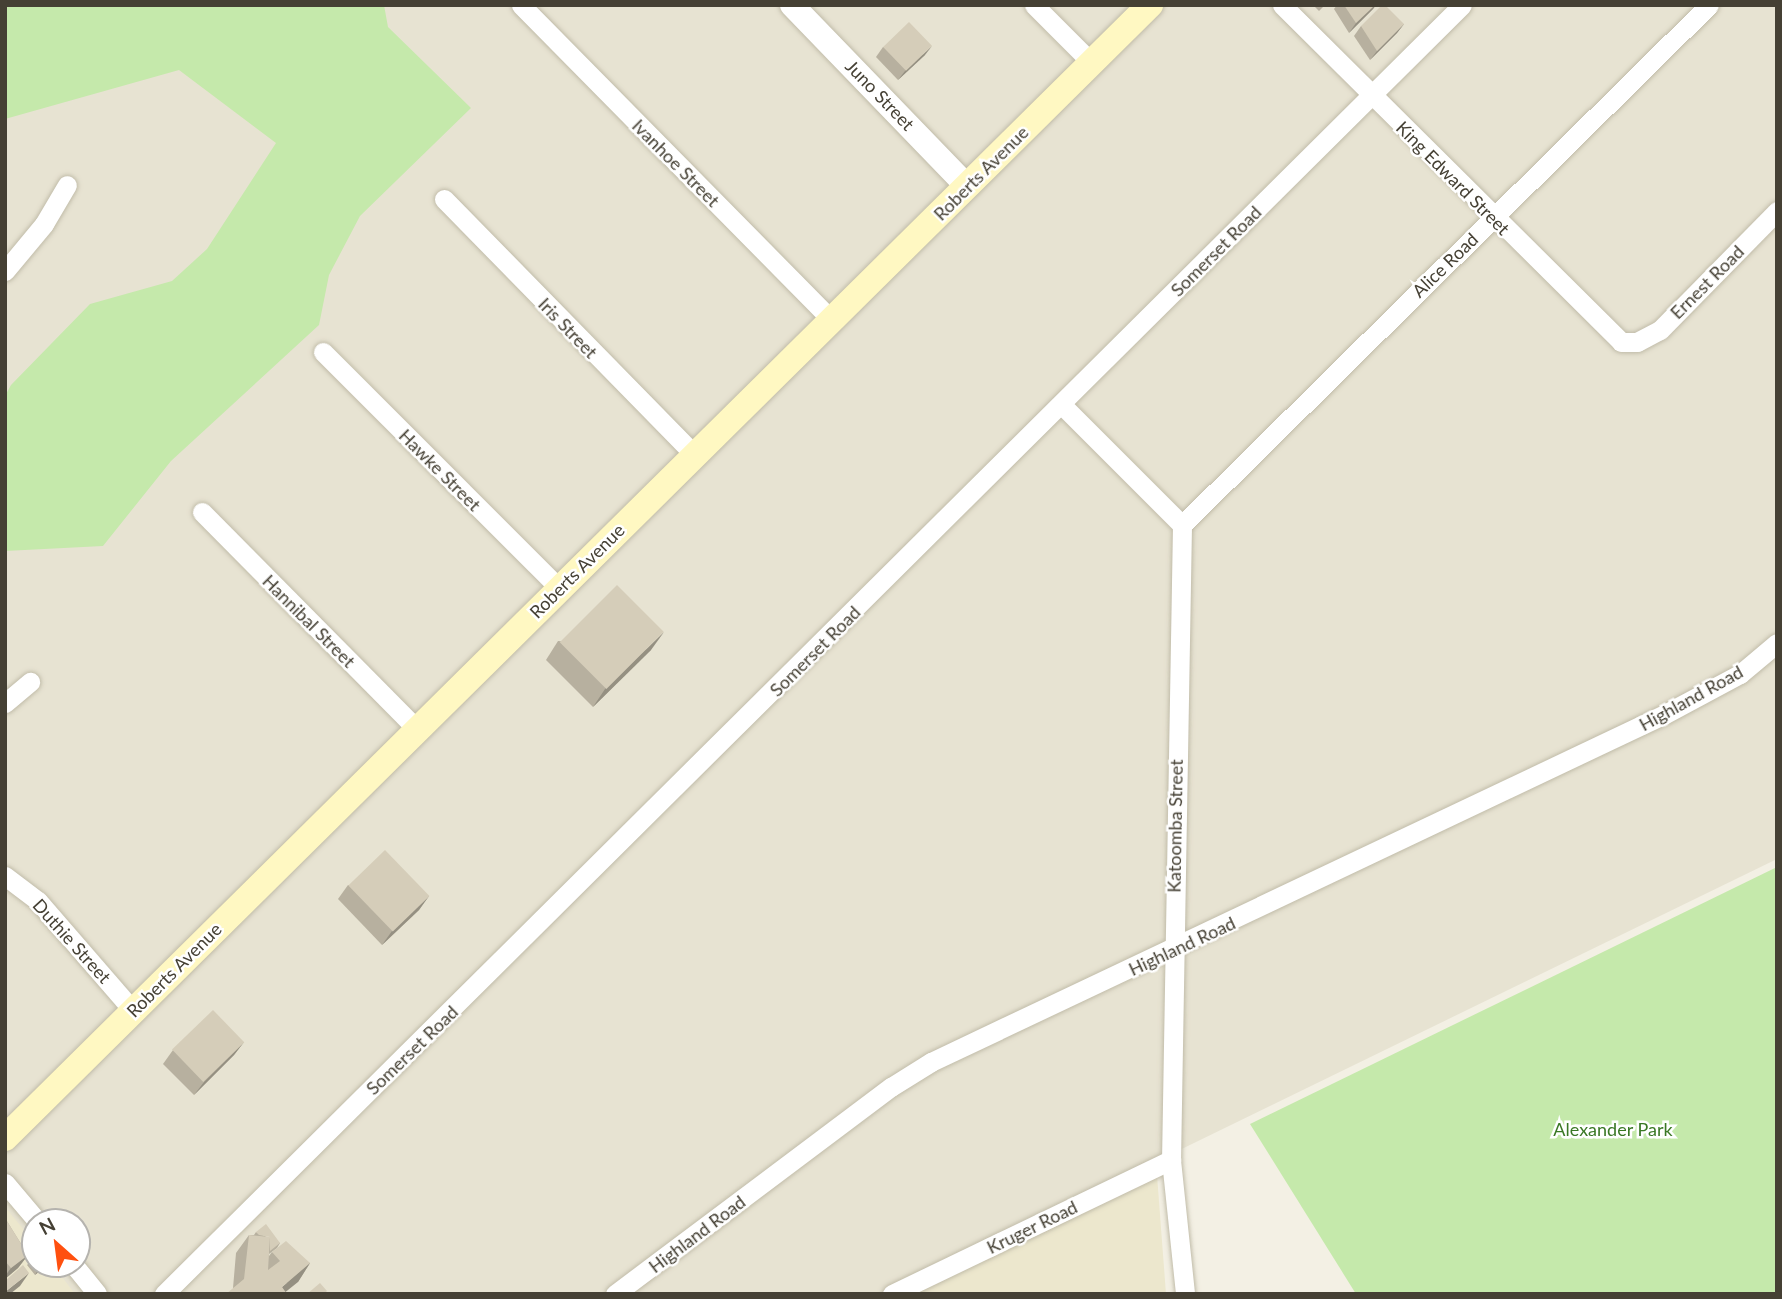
<!DOCTYPE html>
<style>
body{margin:0}
#map{position:relative;width:1782px;height:1299px;overflow:hidden;background:#f3f0e4;font-family:Lato,sans-serif}
div>[style]{position:absolute}
[style*='--x']{left:calc(var(--x)*1px);top:calc(var(--y)*1px);width:calc(var(--w)*1px);rotate:calc(var(--a)*1deg)}
.residential>*{inset:0;background:#e7e3d2}
.education>*{inset:0;background:#ece7cd}
.green>*{inset:0;background:#c5e9ab}
.roads{filter:drop-shadow(0 0 2px #c1bca9) drop-shadow(0 0 2px #c1bca9)}
.minor>*{height:19px;margin:-9.5px;padding:0 9.5px;transform-origin:9.5px;border-radius:9.5px;background:#fff}
.tertiary>*{height:24px;margin:-12px;padding:0 12px;transform-origin:12px;border-radius:12px;background:#fff}
.secondary>*{height:26px;margin:-13px;padding:0 13px;transform-origin:13px;border-radius:13px;background:#fff8c2}
.wall>*{inset:0;background:#b7b09f}
.shaded-wall>*{inset:0;background:#959082}
.building>*{inset:0;background:#d5cdb9;transform-origin:0 0}
span{translate:-50% -50%;white-space:nowrap;text-align:center;line-height:1.15;-webkit-text-stroke:5px #fff;paint-order:stroke}
.street-label{font-size:18px;color:#454034}
.park-label{font-size:18px;color:#3a7825}
.frame{position:absolute;inset:0;border:7px solid #454034;pointer-events:none}
.north{position:absolute;left:21px;top:1208px;width:70px;height:70px;box-sizing:border-box;background:#fff;border:2px solid #b5b3ae;border-radius:50%;rotate:332deg;font-size:19px;font-weight:700;line-height:28px;text-align:center;color:#454034}
.north::after{content:'';display:block;margin:auto;width:24px;height:32px;background:#ff500f;clip-path:polygon(50% 0,100% 100%,50% 72%,0 100%)}
</style>
<div id="map">
<div class="residential">
<i style="clip-path:polygon(evenodd,5px 5px,1777px 5px,1777px 859px,884px 1294px,5px 1294px,5px 5px,35px 1222px,77px 1222px,77px 1264px,35px 1264px,35px 1222px)"></i>
</div>
<div class="education">
<i style="clip-path:polygon(1157px 1175px,1166px 1294px,896px 1294px)"></i>
<i style="clip-path:polygon(5px 1207px,35px 1243px,35px 1264px,52px 1264px,75px 1294px,5px 1294px)"></i>
</div>
<div class="green">
<i style="clip-path:polygon(5px 5px,384px 5px,388px 27px,471px 108px,360px 216px,329px 275px,319px 325px,171px 461px,103px 546px,5px 551px,5px 396px,11px 385px,90px 304px,172px 281px,207px 249px,276px 143px,179px 70px,5px 119px)"></i>
<i style="clip-path:polygon(1777px 867px,1777px 1294px,1356px 1294px,1250px 1124px)"></i>
</div>
<div class="roads">
<div class="minor">
<i style="--x:521;--y:5;--w:443;--a:45.4"></i>
<i style="--x:1034;--y:5;--w:82;--a:45"></i>
<i style="--x:1282;--y:5;--w:478;--a:44.8"></i>
<i style="--x:1621;--y:342;--w:16;--a:0"></i>
<i style="--x:1637;--y:342;--w:26;--a:-28"></i>
<i style="--x:1660;--y:330;--w:167;--a:-45.5"></i>
<i style="--x:444;--y:199;--w:359;--a:45.6"></i>
<i style="--x:5;--y:271;--w:61;--a:-50.3"></i>
<i style="--x:44;--y:224;--w:45;--a:-59.5"></i>
<i style="--x:323;--y:352;--w:334;--a:45"></i>
<i style="--x:1063;--y:406;--w:168;--a:45"></i>
<i style="--x:1182;--y:525;--w:635;--a:90.99"></i>
<i style="--x:1171;--y:1160;--w:135;--a:84"></i>
<i style="--x:202;--y:512;--w:305;--a:45.3"></i>
<i style="--x:1182;--y:525;--w:740;--a:-44.62"></i>
<i style="--x:5;--y:703;--w:33;--a:-40"></i>
<i style="--x:5;--y:876;--w:41;--a:37.1"></i>
<i style="--x:38;--y:901;--w:147;--a:49.1"></i>
<i style="--x:5;--y:1183;--w:51;--a:49.8"></i>
<i style="--x:73;--y:1264;--w:38;--a:51"></i>
<i style="--x:164;--y:1294;--w:1829;--a:-44.8"></i>
<i style="--x:615;--y:1294;--w:345;--a:-36.9"></i>
<i style="--x:891;--y:1087;--w:47;--a:-32"></i>
<i style="--x:931;--y:1062;--w:812;--a:-25.37"></i>
<i style="--x:1665;--y:714;--w:85;--a:-28.1"></i>
<i style="--x:1740;--y:674;--w:48;--a:-40"></i>
<i style="--x:892;--y:1294;--w:310;--a:-25.7"></i>
</div>
<div class="tertiary">
<i style="--x:792;--y:5;--w:252;--a:46"></i>
</div>
<div class="secondary">
<i style="--x:5;--y:1138;--w:1611;--a:-44.7"></i>
</div>
</div>
<div class="wall">
<i style="clip-path:polygon(1313px 5px,1325px 5px,1319px 11px)"></i>
<i style="clip-path:polygon(1337px 5px,1376px 5px,1373px 9px,1349px 33px,1334px 9px)"></i>
<i style="clip-path:polygon(1404px 24px,1397px 33px,1370px 60px,1354px 36px,1361px 26px)"></i>
<i style="clip-path:polygon(883px 47px,925px 55px,898px 80px,876px 57px)"></i>
<i style="clip-path:polygon(558px 641px,651px 650px,593px 707px,546px 660px)"></i>
<i style="clip-path:polygon(348px 885px,429px 896px,419px 910px,382px 945px,338px 899px)"></i>
<i style="clip-path:polygon(244px 1042px,234px 1055px,194px 1095px,163px 1064px,173px 1050px)"></i>
<i style="clip-path:polygon(5px 1218px,28px 1255px,18px 1268px,5px 1279px)"></i>
<i style="clip-path:polygon(256px 1232px,280px 1243px,277px 1248px,269px 1254px,269px 1256px,272px 1252px,310px 1263px,298px 1282px,233px 1288px,236px 1253px,249px 1235px,254px 1235px)"></i>
<i style="clip-path:polygon(31px 1261px,35px 1264px,48px 1264px,35px 1275px,27px 1265px)"></i>
</div>
<div class="shaded-wall">
<i style="clip-path:polygon(1375px 5px,1376px 5px,1373px 9px,1349px 33px,1356px 23px)"></i>
<i style="clip-path:polygon(1404px 24px,1397px 33px,1370px 60px,1377px 51px)"></i>
<i style="clip-path:polygon(932px 46px,925px 55px,898px 80px,905px 71px)"></i>
<i style="clip-path:polygon(664px 632px,651px 650px,593px 707px,605px 689px)"></i>
<i style="clip-path:polygon(429px 896px,419px 910px,382px 945px,392px 931px)"></i>
<i style="clip-path:polygon(244px 1042px,234px 1055px,194px 1095px,204px 1082px)"></i>
<i style="clip-path:polygon(28px 1255px,18px 1268px,5px 1279px,5px 1276px,11px 1268px)"></i>
<i style="clip-path:polygon(310px 1263px,298px 1282px,283px 1294px,282px 1287px)"></i>
<i style="clip-path:polygon(46px 1264px,48px 1264px,35px 1275px,38px 1270px)"></i>
<i style="clip-path:polygon(29px 1273px,20px 1286px,10px 1294px,5px 1294px,5px 1292px)"></i>
</div>
<div class="building">
<i style="clip-path:polygon(1344px 5px,1375px 5px,1356px 23px)"></i>
<i style="clip-path:polygon(1382px 5px,1385px 5px,1404px 24px,1377px 51px,1361px 26px)"></i>
<i style="left:909px;top:22px;width:33px;height:36px;rotate:46deg"></i>
<i style="left:617px;top:585px;width:66px;height:81px;rotate:45deg"></i>
<i style="left:385px;top:850px;width:64px;height:51px;rotate:46deg"></i>
<i style="left:213px;top:1010px;width:45px;height:57px;rotate:46deg"></i>
<i style="clip-path:polygon(5px 1218px,28px 1255px,11px 1268px,5px 1261px)"></i>
<i style="clip-path:polygon(266px 1224px,280px 1243px,270px 1251px,270px 1237px,259px 1235px,256px 1232px)"></i>
<i style="clip-path:polygon(249px 1235px,270px 1237px,268px 1270px,280px 1261px,272px 1252px,286px 1241px,310px 1263px,282px 1287px,287px 1294px,226px 1294px,244px 1279px)"></i>
<i style="clip-path:polygon(35px 1257px,35px 1264px,46px 1264px,38px 1270px,31px 1261px)"></i>
<i style="clip-path:polygon(23px 1265px,29px 1273px,5px 1292px,5px 1281px)"></i>
<i style="clip-path:polygon(320px 1283px,327px 1291px,324px 1294px,307px 1294px)"></i>
</div>
<div class="street-label">
<span style="left:880px;top:95px;rotate:46deg">Juno Street</span>
<span style="left:676px;top:163px;rotate:45deg">Ivanhoe Street</span>
<span style="left:981px;top:173px;rotate:-45deg">Roberts Avenue</span>
<span style="left:1453px;top:178px;rotate:45deg">King Edward Street</span>
<span style="left:1216px;top:251px;rotate:-45deg">Somerset Road</span>
<span style="left:1445px;top:265px;rotate:-44deg">Alice Road</span>
<span style="left:1707px;top:282px;rotate:-45deg">Ernest Road</span>
<span style="left:568px;top:328px;rotate:46deg">Iris Street</span>
<span style="left:440px;top:470px;rotate:45deg">Hawke Street</span>
<span style="left:577px;top:571px;rotate:-45deg">Roberts Avenue</span>
<span style="left:309px;top:621px;rotate:45deg">Hannibal Street</span>
<span style="left:815px;top:651px;rotate:-45deg">Somerset Road</span>
<span style="left:1691px;top:698px;rotate:-29deg">Highland Road</span>
<span style="left:1175px;top:826px;rotate:-89deg">Katoomba Street</span>
<span style="left:72px;top:941px;rotate:48deg">Duthie Street</span>
<span style="left:1182px;top:946px;rotate:-25deg">Highland Road</span>
<span style="left:174px;top:970px;rotate:-45deg">Roberts Avenue</span>
<span style="left:412px;top:1050px;rotate:-44deg">Somerset Road</span>
<span style="left:1032px;top:1227px;rotate:-26deg">Kruger Road</span>
<span style="left:697px;top:1234px;rotate:-37deg">Highland Road</span>
</div>
<div class="park-label">
<span style="left:1613px;top:1129px">Alexander Park</span>
</div>
<div class="frame"></div>
<div class="north">N</div>
</div>
